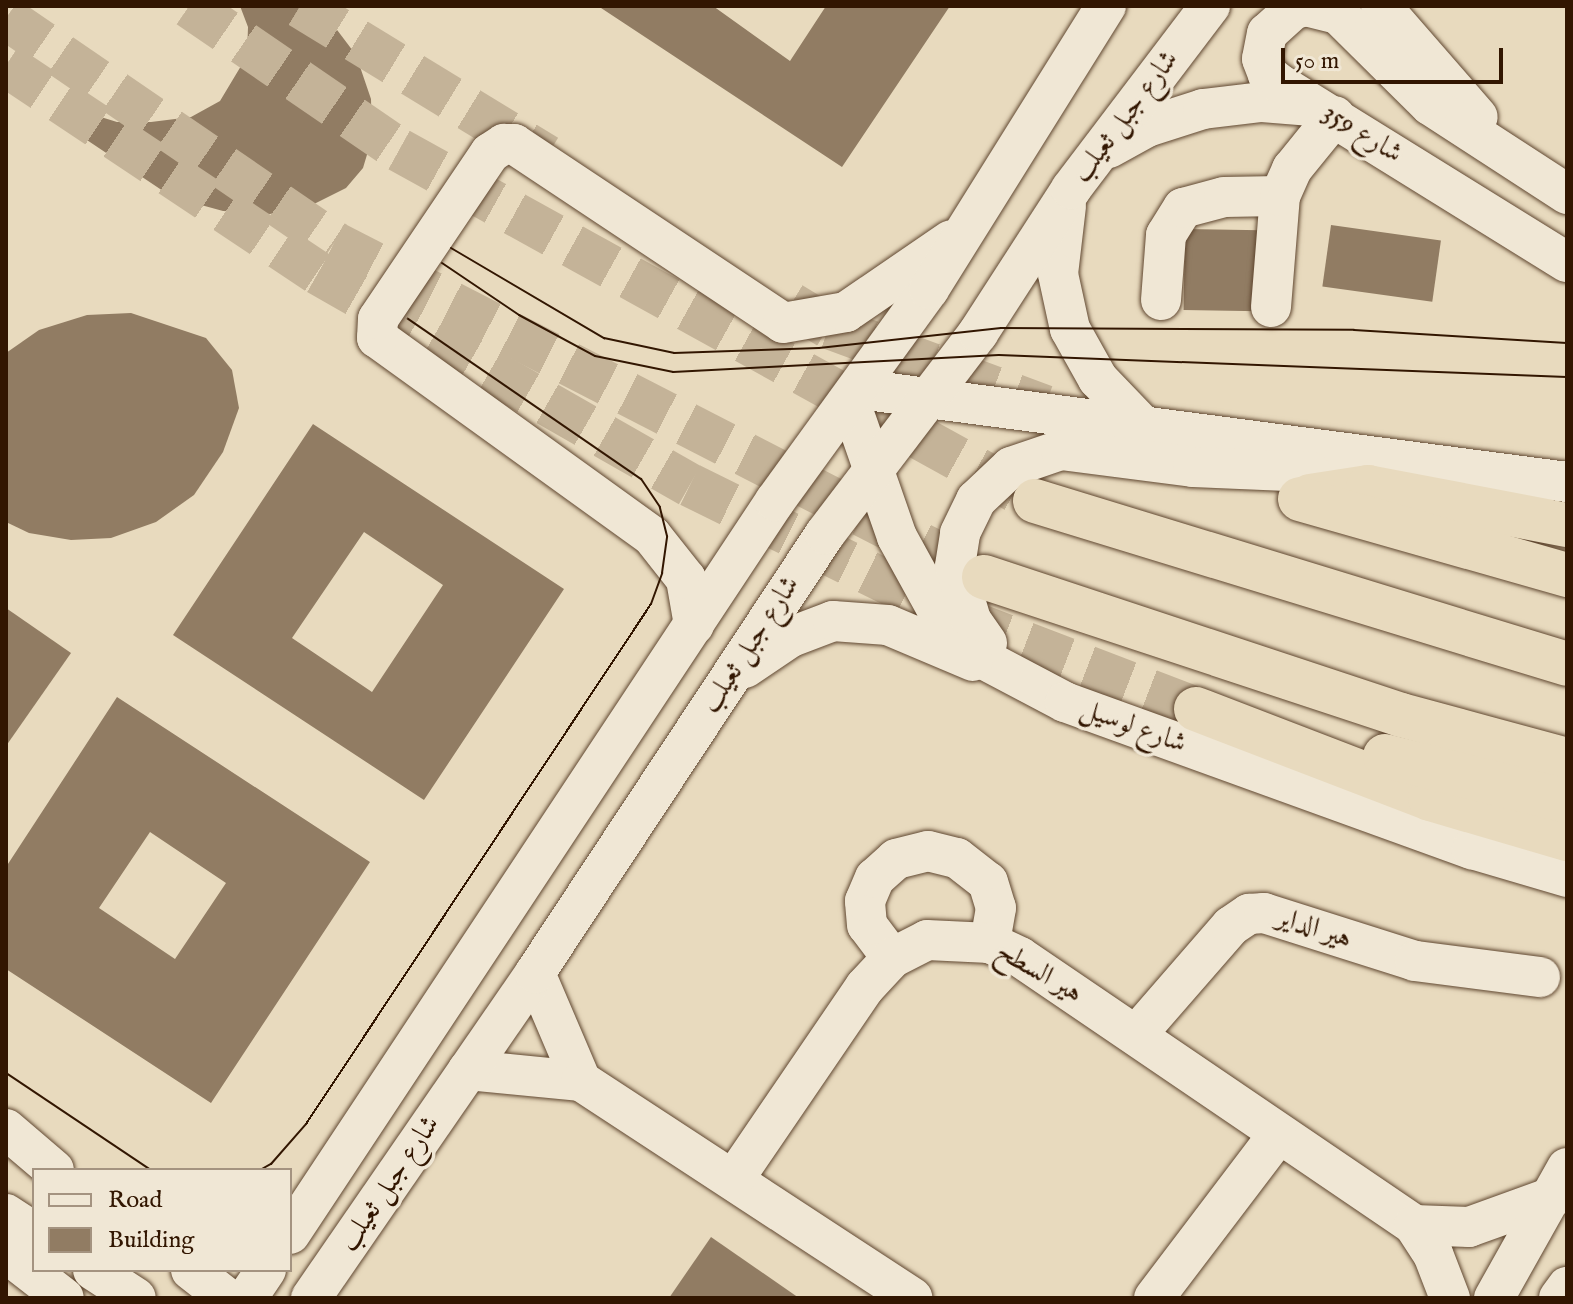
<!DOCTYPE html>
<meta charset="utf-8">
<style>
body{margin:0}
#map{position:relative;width:1573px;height:1304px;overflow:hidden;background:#e8dabe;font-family:"IM FELL English",Amiri,serif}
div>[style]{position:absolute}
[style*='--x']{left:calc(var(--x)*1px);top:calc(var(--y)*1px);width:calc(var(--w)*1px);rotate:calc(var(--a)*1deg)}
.building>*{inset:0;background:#917c63;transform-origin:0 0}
.highway-tunnel>*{height:44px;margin-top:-22px;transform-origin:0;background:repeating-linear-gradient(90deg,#c4b398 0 44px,transparent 0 66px)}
.roads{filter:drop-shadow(0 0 2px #604730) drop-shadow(0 0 2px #604730)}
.minor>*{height:40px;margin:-20px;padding:0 20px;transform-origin:20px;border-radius:20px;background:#f0e7d5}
.highway>*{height:44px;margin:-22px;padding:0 22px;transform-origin:22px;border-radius:22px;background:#e8dabe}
.tram>*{height:2px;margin:-1px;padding:0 1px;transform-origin:1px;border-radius:1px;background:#321601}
span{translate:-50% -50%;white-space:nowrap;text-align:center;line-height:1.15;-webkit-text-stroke:7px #f0e7d5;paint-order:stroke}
.street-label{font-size:28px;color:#321601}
.frame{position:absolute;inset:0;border:8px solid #321601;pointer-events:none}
.legend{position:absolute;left:32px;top:1168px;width:260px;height:104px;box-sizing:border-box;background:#f0e7d5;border:2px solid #a49380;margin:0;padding:10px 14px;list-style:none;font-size:24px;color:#321601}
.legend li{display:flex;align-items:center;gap:16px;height:40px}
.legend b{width:40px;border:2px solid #a49380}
.scale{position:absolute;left:1281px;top:48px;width:222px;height:36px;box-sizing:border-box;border:4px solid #321601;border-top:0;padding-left:10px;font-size:24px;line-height:28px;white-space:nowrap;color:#321601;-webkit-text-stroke:6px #f0e7d5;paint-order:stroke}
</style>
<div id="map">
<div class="building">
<i style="clip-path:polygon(240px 6px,319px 6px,356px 55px,371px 99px,372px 138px,363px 168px,346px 188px,314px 204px,270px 214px,223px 211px,172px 197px,63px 124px,75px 109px,117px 122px,151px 122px,191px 117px,220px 101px,247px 56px,248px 27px)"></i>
<i style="clip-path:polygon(598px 6px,713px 6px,790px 61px,826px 6px,950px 6px,842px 167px)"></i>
<i style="left:1331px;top:225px;width:111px;height:62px;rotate:8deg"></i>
<i style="left:1185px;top:229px;width:76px;height:81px;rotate:1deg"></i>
<i style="clip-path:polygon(131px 313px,206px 338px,232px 370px,239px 408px,223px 452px,194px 495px,156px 522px,111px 538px,71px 540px,29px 533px,6px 522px,6px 353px,39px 330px,87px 315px)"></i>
<i style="clip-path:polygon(evenodd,313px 424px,564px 589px,424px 800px,173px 635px,313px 424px,364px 532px,443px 585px,372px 692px,292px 638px,364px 532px)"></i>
<i style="clip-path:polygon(6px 608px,71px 653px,6px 746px)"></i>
<i style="clip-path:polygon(evenodd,117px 697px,370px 862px,211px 1103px,6px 969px,6px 867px,117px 697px,150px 832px,226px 883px,175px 959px,99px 908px,150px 832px)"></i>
<i style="clip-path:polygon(711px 1237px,799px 1298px,669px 1298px)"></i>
</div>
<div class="highway-tunnel">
<i style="--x:189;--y:6;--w:255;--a:34.4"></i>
<i style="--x:399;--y:150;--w:720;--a:28.92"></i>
<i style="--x:300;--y:6;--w:289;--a:31.4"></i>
<i style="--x:6;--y:18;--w:398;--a:34.4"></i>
<i style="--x:334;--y:243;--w:731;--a:27.2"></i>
<i style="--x:6;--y:65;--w:375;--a:33.7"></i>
<i style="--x:318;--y:273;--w:428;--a:29.7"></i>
<i style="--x:690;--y:485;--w:305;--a:26.2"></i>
<i style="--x:964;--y:620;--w:248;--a:21"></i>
<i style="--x:791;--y:304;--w:44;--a:31.2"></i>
<i style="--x:829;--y:327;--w:230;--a:20.3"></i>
</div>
<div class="roads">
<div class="minor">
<i style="--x:1381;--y:6;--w:147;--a:48.9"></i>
<i style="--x:1109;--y:148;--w:43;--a:-28.9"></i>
<i style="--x:1147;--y:127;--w:59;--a:-17.8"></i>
<i style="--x:1203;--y:109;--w:59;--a:-6.8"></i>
<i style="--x:1262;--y:102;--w:50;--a:4.6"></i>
<i style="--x:1567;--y:194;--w:163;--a:-147"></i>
<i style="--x:1430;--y:105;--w:129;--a:-135.3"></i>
<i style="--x:1338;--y:14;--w:32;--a:-166"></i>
<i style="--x:1307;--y:6;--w:13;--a:167"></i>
<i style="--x:1294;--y:9;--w:36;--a:138"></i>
<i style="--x:1267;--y:33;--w:26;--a:101"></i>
<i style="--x:1262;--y:59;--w:17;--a:69"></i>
<i style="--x:1268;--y:75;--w:16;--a:38"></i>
<i style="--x:1281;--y:85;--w:336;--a:31.8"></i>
<i style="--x:1066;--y:206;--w:68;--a:96.7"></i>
<i style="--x:1058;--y:274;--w:56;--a:77.7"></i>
<i style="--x:1070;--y:329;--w:57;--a:60.8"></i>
<i style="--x:1098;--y:379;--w:69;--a:46.2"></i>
<i style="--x:1161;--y:300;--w:65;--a:-85.6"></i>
<i style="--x:1166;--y:235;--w:32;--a:-58"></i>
<i style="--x:1183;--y:208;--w:42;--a:-15"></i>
<i style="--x:1224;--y:197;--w:56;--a:-1"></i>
<i style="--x:1271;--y:307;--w:111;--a:-85.4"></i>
<i style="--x:1280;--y:196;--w:30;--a:-66"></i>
<i style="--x:1292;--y:169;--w:68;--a:-50.9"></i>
<i style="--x:859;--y:389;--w:714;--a:7.48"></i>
<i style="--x:850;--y:402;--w:143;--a:70.8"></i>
<i style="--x:897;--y:537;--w:81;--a:61.2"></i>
<i style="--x:936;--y:608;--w:58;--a:51.3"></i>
<i style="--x:972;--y:653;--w:105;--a:27.8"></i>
<i style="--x:1065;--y:702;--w:433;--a:19.9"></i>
<i style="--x:1472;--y:849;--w:99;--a:16.4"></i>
<i style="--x:694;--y:625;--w:47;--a:-99.9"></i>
<i style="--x:686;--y:579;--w:55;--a:-128.3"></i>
<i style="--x:652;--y:536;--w:339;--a:-144.2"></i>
<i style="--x:377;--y:338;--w:19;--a:-87"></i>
<i style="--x:378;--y:319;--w:200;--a:-56"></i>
<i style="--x:490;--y:153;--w:17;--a:-33"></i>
<i style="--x:504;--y:144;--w:10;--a:0"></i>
<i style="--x:514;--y:144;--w:323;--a:33.6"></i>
<i style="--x:783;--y:323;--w:64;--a:-9.9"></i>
<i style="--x:846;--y:312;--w:127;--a:-34.4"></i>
<i style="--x:987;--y:643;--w:28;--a:-125"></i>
<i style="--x:971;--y:620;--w:56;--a:-106.5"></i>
<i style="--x:955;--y:566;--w:33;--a:-81"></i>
<i style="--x:960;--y:533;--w:37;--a:-64"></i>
<i style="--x:976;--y:500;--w:48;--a:-43.3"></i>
<i style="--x:1011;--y:467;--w:53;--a:-18.8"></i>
<i style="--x:1061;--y:450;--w:133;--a:7.3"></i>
<i style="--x:1193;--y:467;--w:118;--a:2.4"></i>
<i style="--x:745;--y:668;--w:55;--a:-34"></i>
<i style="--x:791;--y:637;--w:45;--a:-20.9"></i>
<i style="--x:833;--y:621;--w:55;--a:4.2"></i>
<i style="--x:888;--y:625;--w:92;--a:23"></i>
<i style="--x:892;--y:958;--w:41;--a:-127.1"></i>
<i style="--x:867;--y:925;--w:24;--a:-95"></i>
<i style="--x:865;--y:901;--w:25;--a:-67"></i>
<i style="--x:875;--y:878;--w:28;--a:-42"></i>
<i style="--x:896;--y:859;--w:33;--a:-14"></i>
<i style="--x:928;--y:851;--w:30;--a:14"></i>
<i style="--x:957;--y:858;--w:39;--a:38"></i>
<i style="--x:988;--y:882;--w:27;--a:73"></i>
<i style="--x:996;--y:908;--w:36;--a:100"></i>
<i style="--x:535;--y:973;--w:117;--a:66.9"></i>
<i style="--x:1137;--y:1034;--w:143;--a:-49"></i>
<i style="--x:1231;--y:926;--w:22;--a:-34"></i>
<i style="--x:1249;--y:914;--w:15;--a:-4"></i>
<i style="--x:1264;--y:913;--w:158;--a:17.6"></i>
<i style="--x:1415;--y:961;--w:126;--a:7.3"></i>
<i style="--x:468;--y:1070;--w:114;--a:5.6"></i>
<i style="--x:581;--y:1081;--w:396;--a:33.2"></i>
<i style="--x:6;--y:1129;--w:63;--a:40.5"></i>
<i style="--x:734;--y:1179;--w:232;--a:-55.7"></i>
<i style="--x:865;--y:987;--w:40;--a:-47"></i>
<i style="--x:892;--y:958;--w:39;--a:-27"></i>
<i style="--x:927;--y:940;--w:63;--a:2.7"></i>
<i style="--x:990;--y:943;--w:33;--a:25"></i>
<i style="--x:1020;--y:957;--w:477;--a:34.2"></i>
<i style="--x:1414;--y:1225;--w:35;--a:57"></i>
<i style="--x:1433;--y:1254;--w:47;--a:68.9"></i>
<i style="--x:6;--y:1214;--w:33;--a:33"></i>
<i style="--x:1414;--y:1225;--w:55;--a:2.1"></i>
<i style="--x:1469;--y:1227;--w:91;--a:-19.8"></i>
<i style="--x:290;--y:1234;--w:879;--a:-56.51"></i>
<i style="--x:775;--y:501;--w:262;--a:-54"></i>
<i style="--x:929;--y:289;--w:334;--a:-58"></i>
<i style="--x:6;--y:1253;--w:73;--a:37.8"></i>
<i style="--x:93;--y:1270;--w:51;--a:33.1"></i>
<i style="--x:191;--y:1270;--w:46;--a:37.9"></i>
<i style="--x:247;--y:1298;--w:34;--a:-56"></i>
<i style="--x:311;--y:1298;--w:395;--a:-55.4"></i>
<i style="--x:535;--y:973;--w:526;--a:-56.55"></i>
<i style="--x:825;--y:534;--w:253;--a:-52.7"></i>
<i style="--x:978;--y:333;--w:171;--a:-57.1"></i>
<i style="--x:1071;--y:189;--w:230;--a:-52.8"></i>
<i style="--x:1154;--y:1298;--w:203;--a:-52.8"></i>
<i style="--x:1494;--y:1298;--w:149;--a:-60.7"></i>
<i style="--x:1559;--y:1298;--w:14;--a:-54"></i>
</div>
<div class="highway">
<i style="--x:1310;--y:496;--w:59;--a:-8.8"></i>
<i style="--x:1368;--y:487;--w:203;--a:10.8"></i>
<i style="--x:1300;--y:499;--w:278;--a:15.9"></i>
<i style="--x:1035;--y:501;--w:556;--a:17.03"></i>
<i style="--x:984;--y:577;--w:439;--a:18.3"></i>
<i style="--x:1401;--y:715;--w:172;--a:15.2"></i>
<i style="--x:1196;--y:709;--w:251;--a:21"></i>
<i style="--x:1430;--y:799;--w:143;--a:16.3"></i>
<i style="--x:1385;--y:756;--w:187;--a:13.9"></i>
</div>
</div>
<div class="tram">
<i style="--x:451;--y:248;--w:178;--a:30.5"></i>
<i style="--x:604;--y:338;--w:72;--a:12.1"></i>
<i style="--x:674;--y:353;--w:145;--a:-2"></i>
<i style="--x:819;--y:348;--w:183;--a:-6.3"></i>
<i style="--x:1001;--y:328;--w:353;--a:0.3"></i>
<i style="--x:1354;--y:330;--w:213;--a:3.5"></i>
<i style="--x:442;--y:263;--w:93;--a:34"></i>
<i style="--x:519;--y:315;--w:86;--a:28.3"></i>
<i style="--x:595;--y:356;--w:80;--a:11.6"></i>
<i style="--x:673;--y:372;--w:326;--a:-3"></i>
<i style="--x:999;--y:355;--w:568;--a:2.22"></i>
<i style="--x:6;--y:1073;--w:174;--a:33.8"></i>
<i style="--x:260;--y:1170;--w:13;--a:-29"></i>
<i style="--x:271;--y:1164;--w:53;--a:-48.8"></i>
<i style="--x:306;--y:1124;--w:624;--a:-56.44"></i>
<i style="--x:651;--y:604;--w:33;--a:-70"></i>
<i style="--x:662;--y:573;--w:37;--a:-82"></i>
<i style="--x:667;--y:536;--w:30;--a:-104"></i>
<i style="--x:660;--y:507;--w:34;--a:-124"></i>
<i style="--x:641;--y:479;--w:283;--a:-145.5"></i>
</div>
<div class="street-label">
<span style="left:1126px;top:117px;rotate:-53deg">شارع جبل ثعيلب</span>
<span style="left:1362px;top:134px;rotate:32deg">شارع 359</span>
<span style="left:751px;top:645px;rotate:-57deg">شارع جبل ثعيلب</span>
<span style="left:1133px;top:727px;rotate:20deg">شارع لوسيل</span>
<span style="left:1314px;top:929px;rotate:18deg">هير الداير</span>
<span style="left:1039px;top:973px;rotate:30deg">هير السطح</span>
<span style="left:390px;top:1184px;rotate:-56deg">شارع جبل ثعيلب</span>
</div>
<div class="frame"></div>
<ul class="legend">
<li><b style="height:10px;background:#f0e7d5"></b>Road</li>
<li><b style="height:22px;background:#917c63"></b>Building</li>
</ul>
<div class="scale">50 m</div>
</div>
